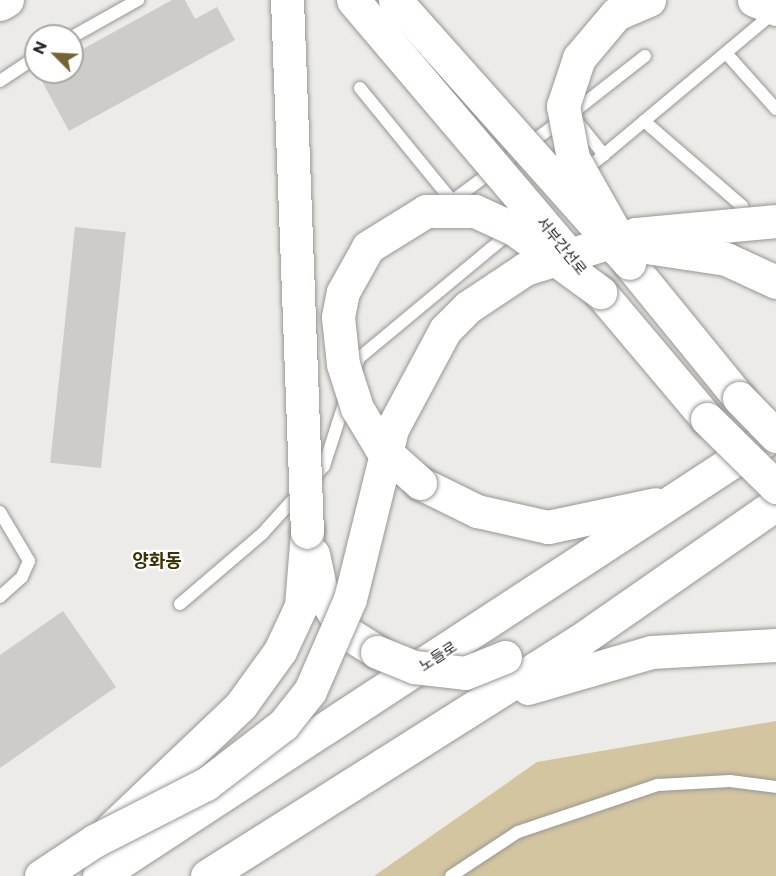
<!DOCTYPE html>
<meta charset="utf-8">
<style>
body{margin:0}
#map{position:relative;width:776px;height:876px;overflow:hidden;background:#ecebe7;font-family:Commissioner,"Noto Sans KR",sans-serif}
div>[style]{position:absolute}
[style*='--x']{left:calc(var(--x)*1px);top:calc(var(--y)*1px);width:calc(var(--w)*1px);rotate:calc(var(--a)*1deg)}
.green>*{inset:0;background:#d3c5a0}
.building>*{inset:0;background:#ceccc8;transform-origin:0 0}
.roads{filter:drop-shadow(0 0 2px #979692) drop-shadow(0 0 2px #979692)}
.service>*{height:12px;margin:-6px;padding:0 6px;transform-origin:6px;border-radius:6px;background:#fff}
.primary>*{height:33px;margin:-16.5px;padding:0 16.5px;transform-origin:16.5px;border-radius:16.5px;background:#fff}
.trunk>*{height:33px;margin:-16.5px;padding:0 16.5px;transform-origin:16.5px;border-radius:16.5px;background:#fff}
.bridges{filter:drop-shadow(0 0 2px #979692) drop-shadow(0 0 2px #979692)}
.primary-bridge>*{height:33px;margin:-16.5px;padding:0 16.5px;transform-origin:16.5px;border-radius:16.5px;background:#fff}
span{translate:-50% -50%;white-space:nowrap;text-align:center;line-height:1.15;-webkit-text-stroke:4.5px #fff;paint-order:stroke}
.street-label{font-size:15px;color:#252423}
.quarter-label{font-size:18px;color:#3d3005;font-weight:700}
.north{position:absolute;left:24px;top:24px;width:60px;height:60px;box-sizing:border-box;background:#fff;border:2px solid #a8a7a7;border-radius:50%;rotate:294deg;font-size:16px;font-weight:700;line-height:24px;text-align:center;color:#252423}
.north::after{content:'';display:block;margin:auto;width:21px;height:27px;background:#776433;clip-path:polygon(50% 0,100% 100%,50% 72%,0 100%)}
</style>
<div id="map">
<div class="green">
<i style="clip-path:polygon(776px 721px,776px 876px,374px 876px,537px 762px)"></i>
</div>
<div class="building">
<i style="clip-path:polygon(172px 0,185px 0,195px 19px,217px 7px,235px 40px,69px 131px,38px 74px,72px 72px,72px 55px)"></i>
<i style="left:75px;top:227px;width:51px;height:237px;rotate:6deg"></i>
<i style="clip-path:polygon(63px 611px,116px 687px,0 768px,0 655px)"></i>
</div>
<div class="roads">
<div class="service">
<i style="--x:72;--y:37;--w:76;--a:-29.3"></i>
<i style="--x:726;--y:53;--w:75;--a:48.2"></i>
<i style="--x:0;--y:81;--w:43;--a:-33.7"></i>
<i style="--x:360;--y:88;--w:146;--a:50.8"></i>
<i style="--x:452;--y:201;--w:137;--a:-36.4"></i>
<i style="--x:644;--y:121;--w:130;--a:40.9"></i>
<i style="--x:604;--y:155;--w:53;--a:-128.8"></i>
<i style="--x:571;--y:114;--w:94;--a:-38.1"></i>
<i style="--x:582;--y:173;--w:253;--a:-39.9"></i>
<i style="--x:354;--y:373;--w:16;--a:-72"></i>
<i style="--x:359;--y:358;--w:197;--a:-39.7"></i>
<i style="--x:311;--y:480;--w:19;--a:-47"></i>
<i style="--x:324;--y:466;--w:71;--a:-72.1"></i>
<i style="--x:0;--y:512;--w:57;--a:59.4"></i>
<i style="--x:29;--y:561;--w:17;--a:114"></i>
<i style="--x:22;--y:577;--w:30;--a:138"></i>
<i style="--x:180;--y:604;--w:108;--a:-40.5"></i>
<i style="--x:262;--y:534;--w:55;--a:-47.9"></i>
<i style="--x:451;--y:876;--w:80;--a:-33.3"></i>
<i style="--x:518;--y:832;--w:148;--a:-18.6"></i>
<i style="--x:658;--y:785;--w:72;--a:-3.2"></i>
<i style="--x:730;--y:781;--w:46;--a:7.4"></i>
</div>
<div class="primary">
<i style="--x:754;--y:0;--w:24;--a:22"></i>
<i style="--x:629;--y:263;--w:174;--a:50.8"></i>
<i style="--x:600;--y:292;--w:166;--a:49.9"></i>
<i style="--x:420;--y:483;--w:64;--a:26.2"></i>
<i style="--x:477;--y:511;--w:73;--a:12.7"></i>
<i style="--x:548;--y:527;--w:110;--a:-12"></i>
<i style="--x:313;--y:554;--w:38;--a:78"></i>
<i style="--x:321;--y:591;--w:46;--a:60.1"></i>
<i style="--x:344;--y:631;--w:39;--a:32"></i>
<i style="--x:528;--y:688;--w:128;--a:-16.3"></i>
<i style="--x:651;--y:652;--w:125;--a:-3.2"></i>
<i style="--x:111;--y:829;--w:180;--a:-43.6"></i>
<i style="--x:241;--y:705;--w:67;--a:-54.2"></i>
<i style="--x:280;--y:651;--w:50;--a:-65"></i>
<i style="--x:301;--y:606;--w:74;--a:-85.4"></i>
<i style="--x:99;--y:876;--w:809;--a:-33.2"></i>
<i style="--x:207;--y:876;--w:440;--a:-32.3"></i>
<i style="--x:579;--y:641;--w:240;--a:-34.8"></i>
</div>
<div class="trunk">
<i style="--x:0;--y:4;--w:8;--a:-30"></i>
</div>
</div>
<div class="bridges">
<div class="primary-bridge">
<i style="--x:287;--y:0;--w:532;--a:87.85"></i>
<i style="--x:353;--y:0;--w:343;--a:49.7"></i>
<i style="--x:395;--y:0;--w:352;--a:48.3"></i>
<i style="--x:616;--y:234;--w:87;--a:-119.5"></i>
<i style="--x:573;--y:158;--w:53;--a:-100.9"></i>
<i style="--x:563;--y:106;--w:51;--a:-71.6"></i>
<i style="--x:579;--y:58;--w:57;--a:-49.9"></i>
<i style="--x:616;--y:14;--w:36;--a:-23"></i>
<i style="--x:646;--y:247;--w:81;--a:8.5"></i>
<i style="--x:726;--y:259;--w:55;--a:24.7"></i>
<i style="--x:739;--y:398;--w:53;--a:45.8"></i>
<i style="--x:707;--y:419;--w:97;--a:44.6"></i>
<i style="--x:420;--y:483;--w:52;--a:-138.1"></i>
<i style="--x:381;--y:448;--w:47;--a:-121"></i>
<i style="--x:357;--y:408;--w:46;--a:-107.7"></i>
<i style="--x:343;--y:364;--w:47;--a:-96.1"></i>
<i style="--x:338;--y:317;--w:25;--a:-79"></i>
<i style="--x:343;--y:292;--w:51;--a:-60.9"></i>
<i style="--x:368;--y:247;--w:68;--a:-31.8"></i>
<i style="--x:426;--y:211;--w:49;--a:0"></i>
<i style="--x:475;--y:211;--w:43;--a:24.8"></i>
<i style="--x:514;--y:229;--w:107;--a:36.2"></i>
<i style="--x:377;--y:652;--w:40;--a:22"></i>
<i style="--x:414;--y:667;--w:51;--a:6.7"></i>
<i style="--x:465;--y:673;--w:43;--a:-21.8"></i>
<i style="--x:41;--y:876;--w:64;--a:-33.4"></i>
<i style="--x:94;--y:841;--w:126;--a:-27"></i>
<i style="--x:206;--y:784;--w:97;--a:-37.5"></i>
<i style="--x:283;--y:725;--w:43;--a:-51.5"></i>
<i style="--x:310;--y:691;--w:100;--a:-66.5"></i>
<i style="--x:350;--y:599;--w:175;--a:-76.1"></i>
<i style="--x:392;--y:429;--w:112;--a:-61.8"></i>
<i style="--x:445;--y:330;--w:33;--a:-45"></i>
<i style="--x:468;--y:307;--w:69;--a:-33.7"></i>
<i style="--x:525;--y:269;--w:116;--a:-17.5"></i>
<i style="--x:636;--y:234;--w:141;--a:-5.3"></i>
</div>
</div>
<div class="street-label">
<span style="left:562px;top:246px;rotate:51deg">서부간선로</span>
<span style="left:438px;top:656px;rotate:-33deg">노들로</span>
</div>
<div class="quarter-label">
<span style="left:157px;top:560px">양화동</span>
</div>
<div class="north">N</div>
</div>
